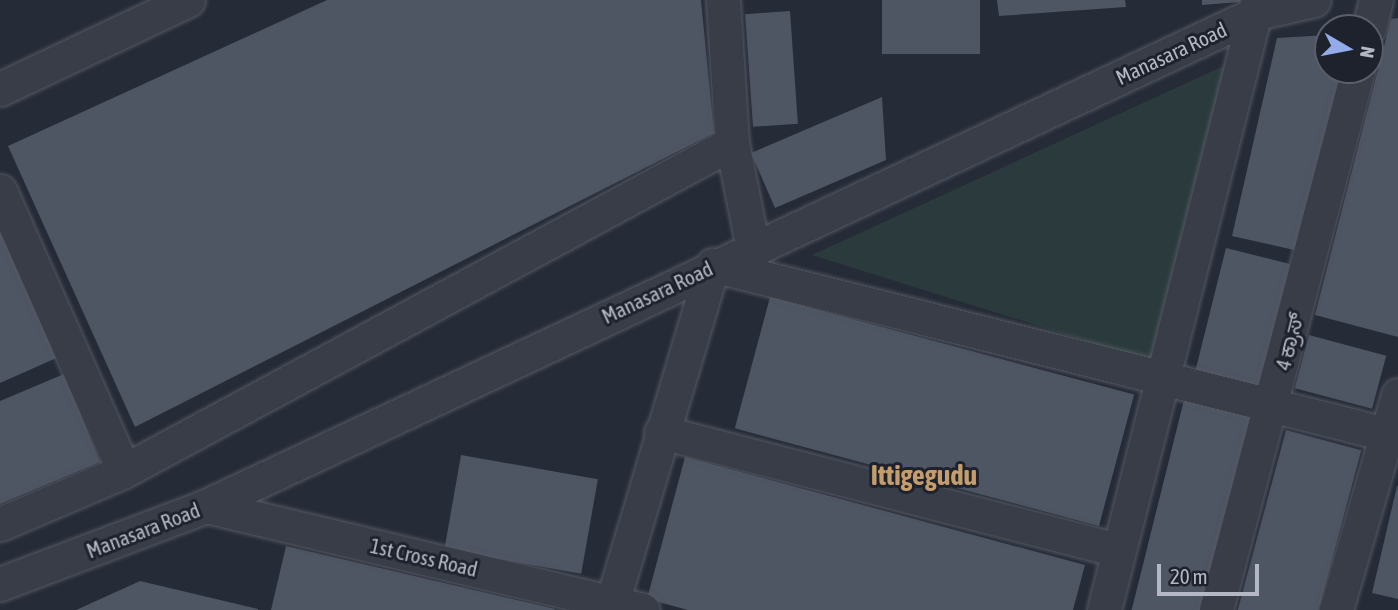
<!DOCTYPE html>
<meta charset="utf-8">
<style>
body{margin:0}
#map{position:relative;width:1398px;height:610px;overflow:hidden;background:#252b37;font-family:"Asap Condensed","Noto Sans Kannada",sans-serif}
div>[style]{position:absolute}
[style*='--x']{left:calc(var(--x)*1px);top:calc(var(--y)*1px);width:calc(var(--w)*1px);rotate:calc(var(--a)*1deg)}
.green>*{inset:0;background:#2b3b3d}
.building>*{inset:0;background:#4e5563;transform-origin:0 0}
.roads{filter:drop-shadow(0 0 2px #545863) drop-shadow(0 0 2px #545863)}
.street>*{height:33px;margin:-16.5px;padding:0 16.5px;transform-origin:16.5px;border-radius:16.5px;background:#383d48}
span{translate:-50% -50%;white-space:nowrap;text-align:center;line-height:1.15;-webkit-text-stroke:6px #1e222d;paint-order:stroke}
.street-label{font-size:21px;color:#b4b8c4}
.district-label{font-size:28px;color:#c59d6d;font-weight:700}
.north{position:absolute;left:1314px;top:14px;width:70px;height:70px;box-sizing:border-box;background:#1e222d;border:2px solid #5a5e69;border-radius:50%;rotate:100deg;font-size:19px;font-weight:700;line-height:28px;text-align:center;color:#b4b8c4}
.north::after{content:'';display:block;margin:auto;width:24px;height:32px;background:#93abe9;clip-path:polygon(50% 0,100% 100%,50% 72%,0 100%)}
.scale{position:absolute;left:1157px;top:564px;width:102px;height:32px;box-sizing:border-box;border:4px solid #b4b8c4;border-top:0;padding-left:9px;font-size:21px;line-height:24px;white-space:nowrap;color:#b4b8c4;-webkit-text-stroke:5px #1e222d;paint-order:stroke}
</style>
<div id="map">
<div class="green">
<i style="clip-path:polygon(1230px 63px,1154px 362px,812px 255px)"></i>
</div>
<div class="building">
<i style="clip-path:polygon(327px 0,701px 0,714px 133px,135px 427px,8px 146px)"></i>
<i style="left:882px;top:0;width:98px;height:54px"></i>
<i style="clip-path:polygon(997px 0,1125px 0,1126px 7px,999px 16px)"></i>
<i style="clip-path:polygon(1202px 0,1240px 0,1240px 2px,1202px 5px)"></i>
<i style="left:790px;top:11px;width:113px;height:45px;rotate:86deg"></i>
<i style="clip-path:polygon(1398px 18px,1398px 337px,1315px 315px,1391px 19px)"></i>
<i style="clip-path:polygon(1328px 35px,1328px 70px,1345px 70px,1303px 252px,1232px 236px,1277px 38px)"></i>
<i style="clip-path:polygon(882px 97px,886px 160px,775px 208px,751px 153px)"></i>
<i style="clip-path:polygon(0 223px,61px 356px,0 383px)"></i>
<i style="left:1226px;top:248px;width:72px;height:126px;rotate:14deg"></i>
<i style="left:770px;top:297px;width:377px;height:136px;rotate:15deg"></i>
<i style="left:1309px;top:335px;width:80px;height:55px;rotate:15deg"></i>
<i style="clip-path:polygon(64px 374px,100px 462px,0 504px,0 401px)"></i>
<i style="left:1184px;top:400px;width:73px;height:217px;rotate:14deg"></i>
<i style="left:1286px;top:430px;width:78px;height:187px;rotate:15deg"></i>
<i style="left:461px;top:455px;width:139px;height:96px;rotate:10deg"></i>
<i style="clip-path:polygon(685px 457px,1085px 565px,1073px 610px,688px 610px,647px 599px)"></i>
<i style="clip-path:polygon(1397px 486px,1398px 486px,1398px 599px,1372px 593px)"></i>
<i style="clip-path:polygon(286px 546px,555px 609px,554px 610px,271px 610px)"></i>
<i style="clip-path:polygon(140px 581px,258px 609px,258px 610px,76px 610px)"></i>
</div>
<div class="roads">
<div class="street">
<i style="--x:723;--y:0;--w:143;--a:86.4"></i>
<i style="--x:732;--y:143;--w:107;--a:78.7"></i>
<i style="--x:1369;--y:28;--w:29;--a:-76"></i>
<i style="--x:0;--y:89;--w:208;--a:-25.3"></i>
<i style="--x:0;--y:191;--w:306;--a:66.1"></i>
<i style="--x:661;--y:432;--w:471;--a:14.5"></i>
<i style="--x:206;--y:506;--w:449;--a:13.4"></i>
<i style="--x:0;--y:524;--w:135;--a:-23.1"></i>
<i style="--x:124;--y:471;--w:691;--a:-28.35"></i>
<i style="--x:0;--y:584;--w:220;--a:-20.7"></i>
<i style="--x:206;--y:506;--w:1161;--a:-25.13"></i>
<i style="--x:1257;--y:13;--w:58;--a:-12.8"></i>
<i style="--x:610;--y:610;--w:360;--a:-73.4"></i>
<i style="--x:713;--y:265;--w:706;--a:14.1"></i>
<i style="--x:1104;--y:610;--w:629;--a:-75.83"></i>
<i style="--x:1216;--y:610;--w:558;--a:-75.27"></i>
<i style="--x:1336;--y:610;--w:224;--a:-73.9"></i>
</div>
</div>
<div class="street-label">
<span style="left:1171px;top:53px;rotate:-25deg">Manasara Road</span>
<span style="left:657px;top:292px;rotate:-25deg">Manasara Road</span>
<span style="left:1289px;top:341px;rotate:-76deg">4 ಕ್ರಾಸ್</span>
<span style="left:143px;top:530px;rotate:-21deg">Manasara Road</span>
<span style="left:424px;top:557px;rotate:13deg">1st Cross Road</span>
</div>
<div class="district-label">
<span style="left:924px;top:475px">Ittigegudu</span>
</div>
<div class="north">N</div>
<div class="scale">20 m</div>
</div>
